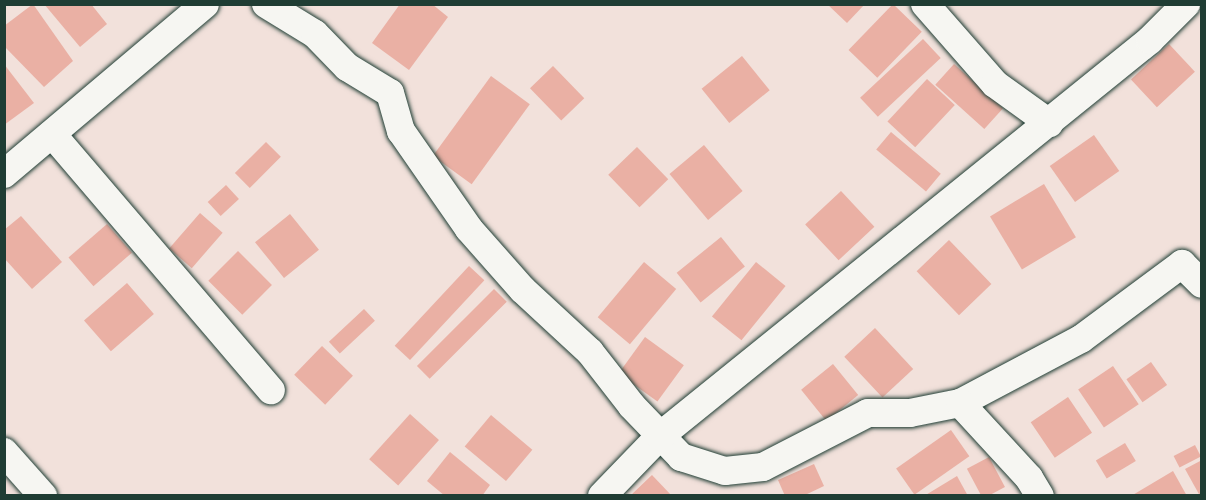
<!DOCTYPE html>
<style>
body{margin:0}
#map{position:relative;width:1206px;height:500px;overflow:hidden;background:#f2e1db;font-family:"Gochi Hand",sans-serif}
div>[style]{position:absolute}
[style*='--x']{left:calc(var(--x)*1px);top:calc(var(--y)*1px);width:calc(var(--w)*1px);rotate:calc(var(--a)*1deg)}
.building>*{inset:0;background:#eab0a4;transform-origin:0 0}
.roads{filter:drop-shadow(0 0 2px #1f3d34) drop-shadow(0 0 2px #1f3d34)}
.minor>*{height:28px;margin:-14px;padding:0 14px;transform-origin:14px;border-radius:14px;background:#f6f6f2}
span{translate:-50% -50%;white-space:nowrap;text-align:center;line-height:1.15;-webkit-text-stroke:4.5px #f6f6f2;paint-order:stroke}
.frame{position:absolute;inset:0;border:6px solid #1f3d34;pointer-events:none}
</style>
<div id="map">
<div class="building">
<i style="clip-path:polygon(33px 4px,73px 61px,44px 87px,4px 46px,4px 26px)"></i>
<i style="clip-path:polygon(44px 4px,91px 4px,107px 24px,80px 47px)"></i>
<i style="clip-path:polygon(400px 4px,432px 4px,448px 17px,409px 70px,372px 43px)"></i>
<i style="clip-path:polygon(827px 4px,865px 4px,847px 23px)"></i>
<i style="left:893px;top:4px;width:40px;height:64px;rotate:44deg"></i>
<i style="left:923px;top:39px;width:26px;height:86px;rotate:47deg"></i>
<i style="left:1169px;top:44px;width:38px;height:52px;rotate:47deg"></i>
<i style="left:742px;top:56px;width:44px;height:52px;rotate:51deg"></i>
<i style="clip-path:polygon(4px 64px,34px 103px,4px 125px)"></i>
<i style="left:954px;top:64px;width:66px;height:28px;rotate:42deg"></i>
<i style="left:553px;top:66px;width:45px;height:32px;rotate:46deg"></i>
<i style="left:491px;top:76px;width:48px;height:99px;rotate:36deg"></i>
<i style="left:927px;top:79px;width:38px;height:58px;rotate:43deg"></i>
<i style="left:891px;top:132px;width:65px;height:23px;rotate:40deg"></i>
<i style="left:1094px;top:135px;width:44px;height:54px;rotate:55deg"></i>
<i style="left:266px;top:142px;width:21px;height:44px;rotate:45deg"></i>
<i style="left:704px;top:145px;width:60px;height:45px;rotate:50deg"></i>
<i style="left:637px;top:147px;width:45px;height:40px;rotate:46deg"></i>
<i style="left:1044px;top:184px;width:62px;height:63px;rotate:59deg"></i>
<i style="left:226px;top:185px;width:19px;height:25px;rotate:47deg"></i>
<i style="left:841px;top:191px;width:49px;height:49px;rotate:47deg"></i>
<i style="left:200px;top:213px;width:30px;height:47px;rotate:41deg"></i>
<i style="left:290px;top:214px;width:46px;height:45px;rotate:51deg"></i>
<i style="clip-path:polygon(21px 216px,62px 262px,32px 289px,4px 258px,4px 230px)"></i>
<i style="left:107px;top:224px;width:38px;height:51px;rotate:49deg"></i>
<i style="left:721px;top:237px;width:38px;height:57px;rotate:51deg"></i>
<i style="left:949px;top:240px;width:61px;height:45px;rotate:46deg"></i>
<i style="left:238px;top:251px;width:48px;height:42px;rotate:45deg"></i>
<i style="left:644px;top:262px;width:42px;height:72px;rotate:40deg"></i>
<i style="left:756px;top:262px;width:38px;height:70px;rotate:39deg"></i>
<i style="left:469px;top:266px;width:21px;height:109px;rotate:43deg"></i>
<i style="left:127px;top:283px;width:41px;height:57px;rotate:49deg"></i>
<i style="left:494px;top:289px;width:18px;height:109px;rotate:45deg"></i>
<i style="left:364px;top:309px;width:16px;height:48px;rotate:47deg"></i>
<i style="left:875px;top:328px;width:56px;height:42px;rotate:47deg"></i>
<i style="left:645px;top:337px;width:48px;height:45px;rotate:36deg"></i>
<i style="left:322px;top:346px;width:43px;height:40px;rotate:44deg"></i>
<i style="left:1151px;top:362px;width:28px;height:30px;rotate:55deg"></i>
<i style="left:833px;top:364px;width:40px;height:41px;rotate:51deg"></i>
<i style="left:1113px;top:366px;width:46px;height:42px;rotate:56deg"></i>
<i style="left:1068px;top:397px;width:43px;height:45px;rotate:56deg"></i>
<i style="left:410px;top:414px;width:39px;height:61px;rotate:42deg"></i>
<i style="left:491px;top:415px;width:54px;height:41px;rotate:40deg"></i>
<i style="left:951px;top:430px;width:32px;height:67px;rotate:55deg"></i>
<i style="left:1125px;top:443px;width:21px;height:34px;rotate:59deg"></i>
<i style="left:1195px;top:445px;width:13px;height:24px;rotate:63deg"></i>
<i style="clip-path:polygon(450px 452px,490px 485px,482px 496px,445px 496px,427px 481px)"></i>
<i style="left:989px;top:457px;width:34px;height:25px;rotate:62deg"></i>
<i style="clip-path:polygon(1202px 460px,1202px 496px,1200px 496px,1185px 469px)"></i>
<i style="clip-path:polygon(814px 464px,824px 486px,803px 496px,785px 496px,778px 480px)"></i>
<i style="clip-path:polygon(1173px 471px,1187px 496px,1131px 496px)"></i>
<i style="clip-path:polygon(652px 475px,672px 496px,630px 496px)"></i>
<i style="clip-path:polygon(957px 476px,968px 496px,924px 496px)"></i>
</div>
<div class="roads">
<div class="minor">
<i style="--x:266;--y:4;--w:57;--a:31.5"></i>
<i style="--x:315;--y:34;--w:46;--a:45.9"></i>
<i style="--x:347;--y:67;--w:50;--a:31.2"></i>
<i style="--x:390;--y:93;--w:40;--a:74"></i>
<i style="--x:401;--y:131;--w:119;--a:55.2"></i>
<i style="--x:469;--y:229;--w:81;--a:48.5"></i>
<i style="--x:523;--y:290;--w:91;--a:42.8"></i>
<i style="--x:590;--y:352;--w:68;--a:52.1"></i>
<i style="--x:632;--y:406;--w:71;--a:46.1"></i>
<i style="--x:681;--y:457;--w:46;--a:17.7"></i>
<i style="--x:725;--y:471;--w:38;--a:-6"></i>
<i style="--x:763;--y:467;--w:118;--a:-27.2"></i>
<i style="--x:868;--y:413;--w:42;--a:0"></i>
<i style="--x:910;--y:413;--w:51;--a:-11.3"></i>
<i style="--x:960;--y:403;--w:137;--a:-27.9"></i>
<i style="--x:1081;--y:339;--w:126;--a:-36.6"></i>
<i style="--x:1182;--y:264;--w:28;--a:45"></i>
<i style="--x:925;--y:4;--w:106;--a:48.8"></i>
<i style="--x:995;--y:84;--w:67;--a:35.8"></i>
<i style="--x:52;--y:134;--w:337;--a:49.5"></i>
<i style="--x:4;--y:174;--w:263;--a:-40.2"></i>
<i style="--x:960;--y:403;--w:102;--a:47.4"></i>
<i style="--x:1029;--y:478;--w:21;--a:59"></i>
<i style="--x:4;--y:452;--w:59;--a:48.4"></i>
<i style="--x:602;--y:496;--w:83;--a:-46"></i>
<i style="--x:660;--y:436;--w:630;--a:-38.94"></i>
<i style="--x:1150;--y:40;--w:51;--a:-45"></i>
</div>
</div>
<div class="frame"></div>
</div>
